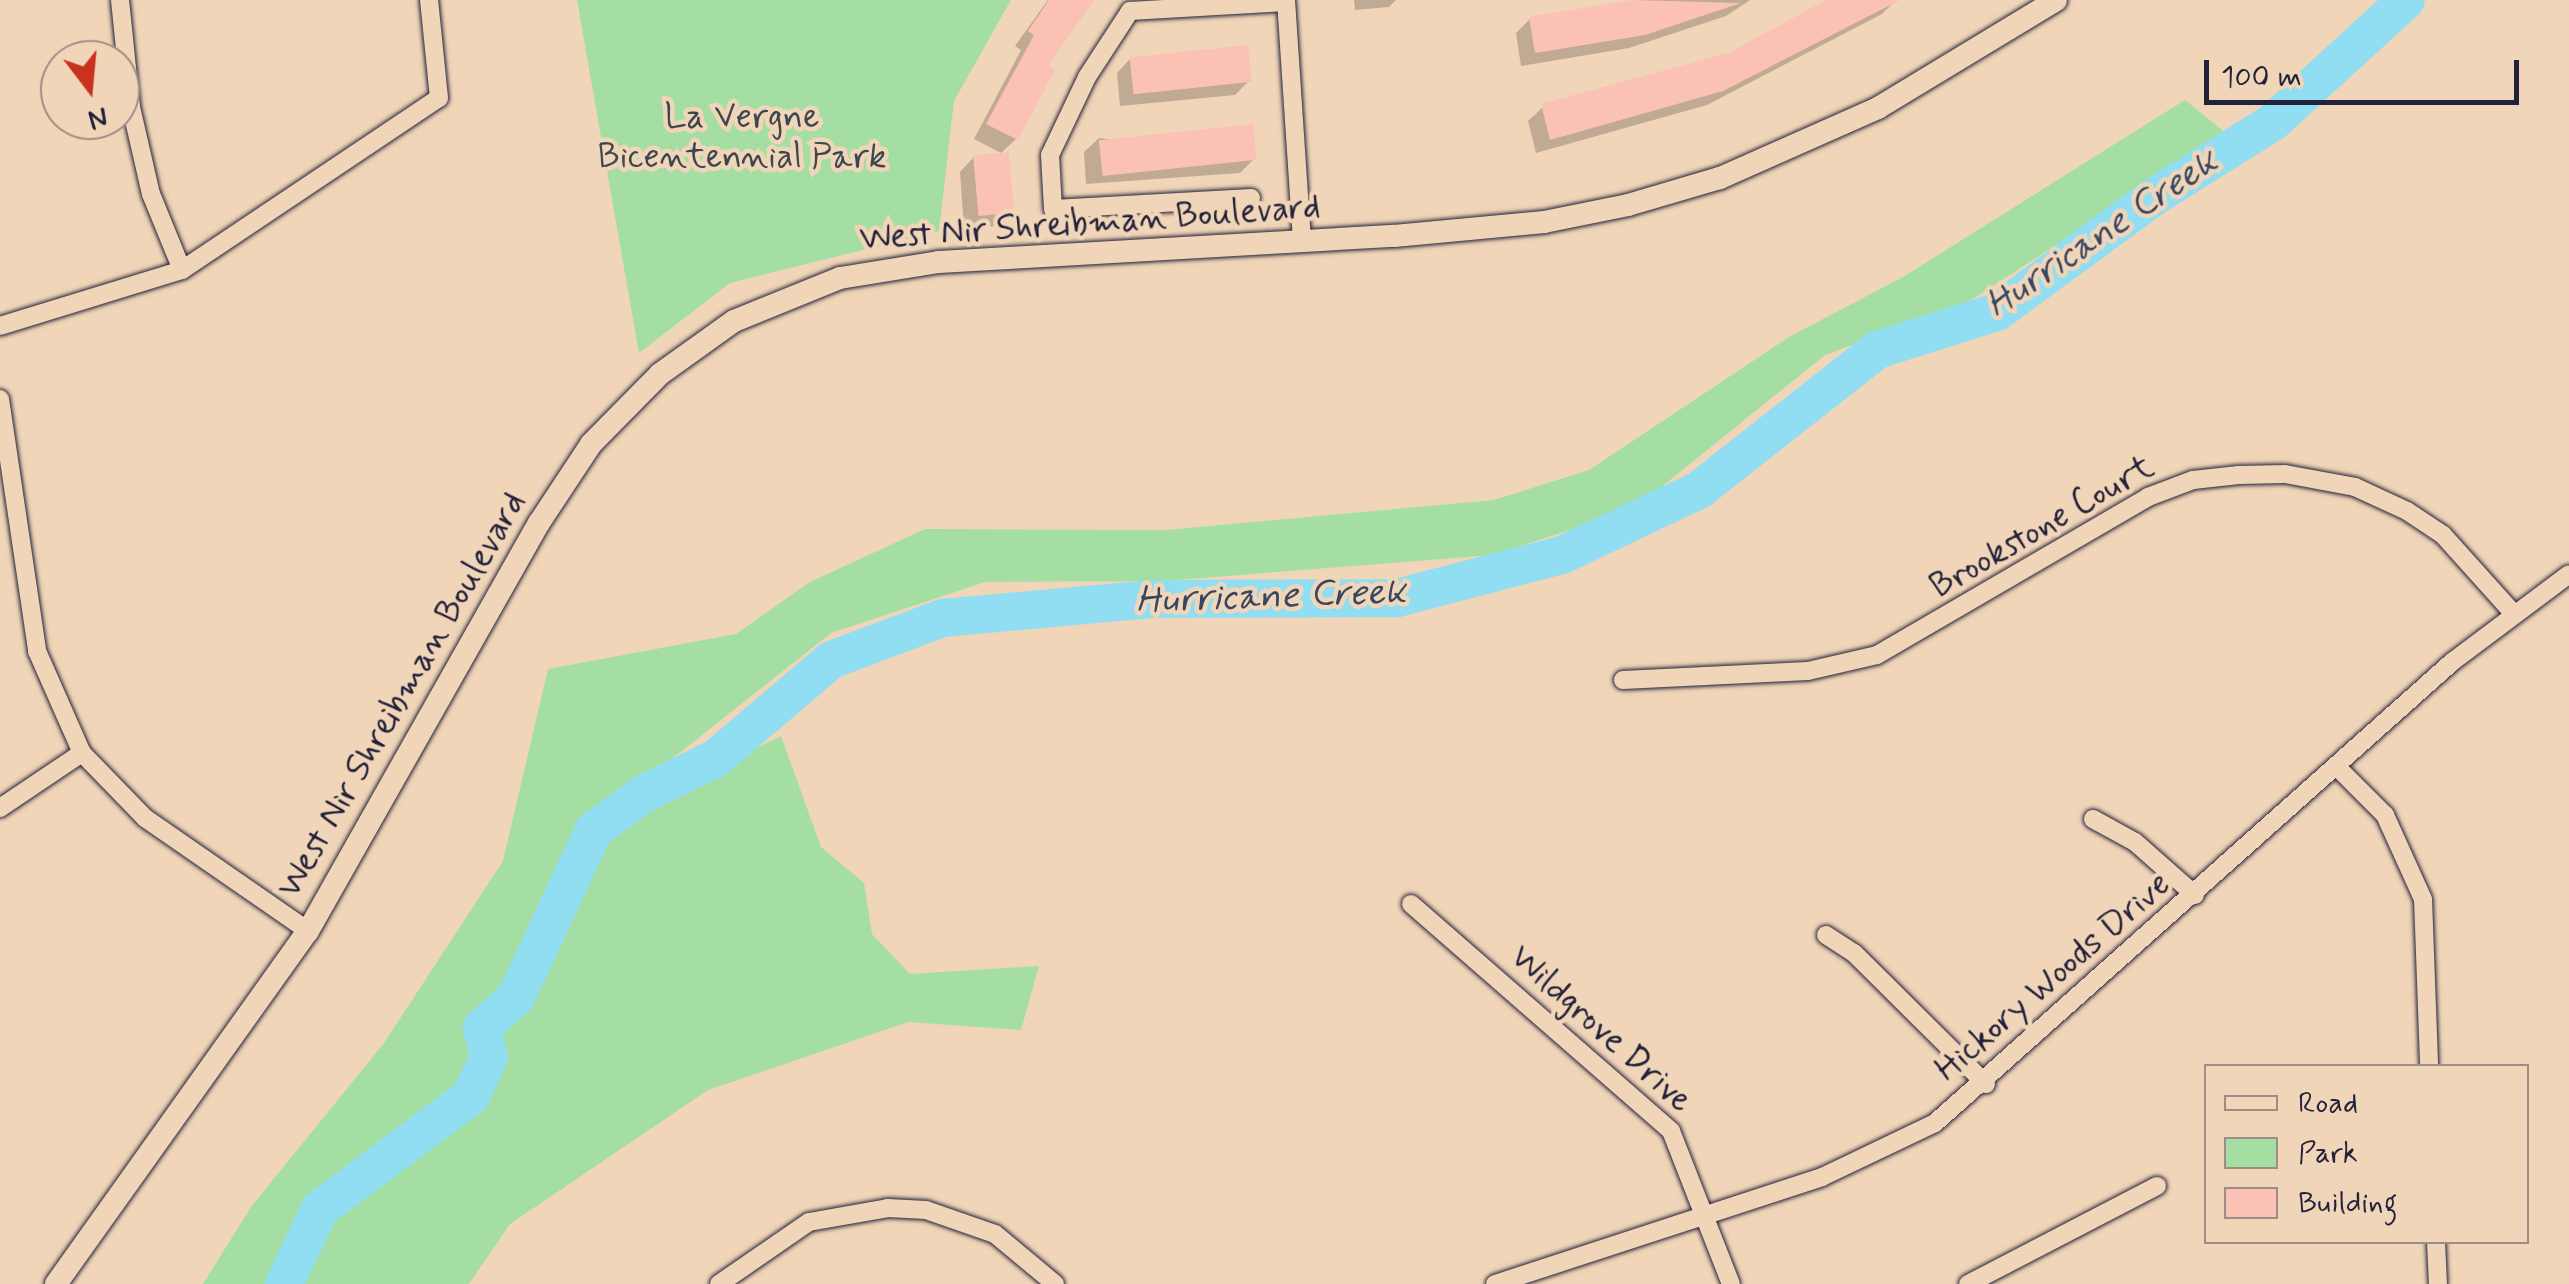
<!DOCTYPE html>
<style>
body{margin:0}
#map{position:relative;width:2569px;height:1284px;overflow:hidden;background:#f1d5b8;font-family:Mynerve,sans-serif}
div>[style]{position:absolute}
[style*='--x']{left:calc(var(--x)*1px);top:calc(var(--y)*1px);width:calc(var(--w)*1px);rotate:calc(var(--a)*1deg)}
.green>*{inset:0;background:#a4dea3}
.shadow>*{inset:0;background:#0003}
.river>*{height:38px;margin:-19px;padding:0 19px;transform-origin:19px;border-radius:19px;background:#91ddf2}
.building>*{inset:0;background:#fcc1b5;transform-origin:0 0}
.roads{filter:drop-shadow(0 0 2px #22223b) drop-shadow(0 0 2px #22223b)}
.minor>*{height:18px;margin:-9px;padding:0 9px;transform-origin:9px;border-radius:9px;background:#f1d5b8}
.secondary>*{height:22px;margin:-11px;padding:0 11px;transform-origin:11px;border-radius:11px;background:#f1d5b8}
span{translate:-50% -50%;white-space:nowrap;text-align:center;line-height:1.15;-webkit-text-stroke:9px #f1d5b8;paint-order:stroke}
.park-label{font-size:35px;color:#3c4850}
.street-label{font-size:35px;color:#22223b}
.water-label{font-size:38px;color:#384760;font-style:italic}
.legend{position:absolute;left:2204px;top:1064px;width:325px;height:180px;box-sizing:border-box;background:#f1d5b8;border:2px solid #9e8d86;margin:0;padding:12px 18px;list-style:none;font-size:30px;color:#22223b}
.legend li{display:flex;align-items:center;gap:20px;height:50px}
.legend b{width:50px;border:2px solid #9e8d86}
.north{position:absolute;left:40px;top:40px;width:100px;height:100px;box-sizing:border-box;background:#f1d5b8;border:2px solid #9e8d86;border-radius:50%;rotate:164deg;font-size:28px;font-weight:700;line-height:40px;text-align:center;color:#22223b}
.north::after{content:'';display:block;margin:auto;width:35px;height:45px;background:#c8321e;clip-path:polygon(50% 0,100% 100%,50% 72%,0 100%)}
.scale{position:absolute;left:2204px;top:60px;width:315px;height:45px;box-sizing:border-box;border:5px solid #22223b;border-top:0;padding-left:12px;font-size:30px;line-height:35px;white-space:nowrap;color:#22223b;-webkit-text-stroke:8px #f1d5b8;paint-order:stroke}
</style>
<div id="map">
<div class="green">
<i style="clip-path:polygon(577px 0,1011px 0,954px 101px,939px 231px,730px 283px,639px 353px)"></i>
<i style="clip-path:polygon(2185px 100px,2227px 134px,1965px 304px,1825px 355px,1634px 509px,1493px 555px,1163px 581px,985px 582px,831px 633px,668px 762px,691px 780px,781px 736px,821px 847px,864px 883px,872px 934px,910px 974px,1039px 966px,1021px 1030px,908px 1022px,708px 1090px,510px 1224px,469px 1284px,203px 1284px,251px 1207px,384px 1043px,503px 861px,548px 669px,736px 634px,810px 582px,925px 529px,1166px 530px,1494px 500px,1589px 470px,1789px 337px,1903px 277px)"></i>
</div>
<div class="shadow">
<i style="clip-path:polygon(1048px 0,1091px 0,1044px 67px,1016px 139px,1001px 153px,974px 139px,1021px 50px,1015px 46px)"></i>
<i style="clip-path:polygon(1354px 0,1396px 0,1389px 7px,1355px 10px)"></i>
<i style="clip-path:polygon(1750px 0,1726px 16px,1629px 48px,1521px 66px,1516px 33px,1530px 19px,1643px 0)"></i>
<i style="clip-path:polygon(1830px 0,1896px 0,1882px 14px,1707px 105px,1536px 153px,1528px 121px,1543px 107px,1729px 55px)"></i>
<i style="clip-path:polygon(1131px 58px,1249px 81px,1235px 95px,1120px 106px,1117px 73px)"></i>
<i style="clip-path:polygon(1099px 138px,1254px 159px,1240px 173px,1086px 184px,1084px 152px)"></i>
<i style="clip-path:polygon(974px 157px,1011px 212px,997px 226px,964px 229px,960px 172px)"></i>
</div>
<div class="river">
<i style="--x:284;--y:1284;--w:83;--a:-64.4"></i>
<i style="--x:320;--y:1209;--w:189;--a:-36.8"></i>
<i style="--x:471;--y:1096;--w:43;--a:-65.2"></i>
<i style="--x:489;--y:1057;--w:30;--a:-104"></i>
<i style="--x:482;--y:1028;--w:46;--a:-42.4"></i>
<i style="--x:516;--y:997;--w:184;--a:-65"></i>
<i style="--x:594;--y:830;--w:63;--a:-36"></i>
<i style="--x:645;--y:793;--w:79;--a:-26.2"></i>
<i style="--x:716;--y:758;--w:151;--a:-40.4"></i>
<i style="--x:831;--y:660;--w:120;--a:-20.6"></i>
<i style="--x:943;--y:618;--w:211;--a:-5.2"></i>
<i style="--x:1153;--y:599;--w:244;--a:-0.2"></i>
<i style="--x:1397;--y:598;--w:171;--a:-14.6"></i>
<i style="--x:1562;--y:555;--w:152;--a:-25.4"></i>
<i style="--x:1699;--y:490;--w:226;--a:-38.2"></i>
<i style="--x:1877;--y:350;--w:126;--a:-17.6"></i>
<i style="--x:1997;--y:312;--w:192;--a:-36.3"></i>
<i style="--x:2152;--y:198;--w:143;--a:-32.1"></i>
<i style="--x:2273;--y:122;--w:180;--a:-42.5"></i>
</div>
<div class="building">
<i style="clip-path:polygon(1049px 0,1094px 0,1048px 66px,1055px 70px,1018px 140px,986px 124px,1034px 35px,1028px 31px)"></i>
<i style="clip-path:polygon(1632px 0,1741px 3px,1645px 35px,1535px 53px,1529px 17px)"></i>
<i style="clip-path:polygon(1826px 0,1900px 0,1723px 91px,1550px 140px,1541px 104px,1728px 53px)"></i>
<i style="left:1248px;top:45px;width:37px;height:119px;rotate:84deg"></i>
<i style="left:1253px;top:124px;width:36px;height:155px;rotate:84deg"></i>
<i style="left:1009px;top:152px;width:61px;height:36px;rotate:85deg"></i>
</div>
<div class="roads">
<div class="minor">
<i style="--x:120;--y:0;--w:108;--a:84.1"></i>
<i style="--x:131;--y:107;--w:89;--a:77.1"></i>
<i style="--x:151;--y:194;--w:82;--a:67.8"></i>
<i style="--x:1286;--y:0;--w:241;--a:86.2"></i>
<i style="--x:1251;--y:198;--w:198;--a:176.8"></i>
<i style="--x:1053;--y:209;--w:54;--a:-93.2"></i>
<i style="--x:1050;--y:155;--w:86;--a:-64.6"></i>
<i style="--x:1087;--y:77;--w:79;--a:-56.9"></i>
<i style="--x:1130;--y:11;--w:156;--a:-3.3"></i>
<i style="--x:0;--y:326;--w:190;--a:-17.1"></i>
<i style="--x:182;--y:270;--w:309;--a:-33.8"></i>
<i style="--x:439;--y:98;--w:99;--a:-95.8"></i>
<i style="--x:0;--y:399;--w:255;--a:81.6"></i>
<i style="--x:37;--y:651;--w:111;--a:66.2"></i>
<i style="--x:82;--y:753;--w:91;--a:45.9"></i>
<i style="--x:145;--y:818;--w:198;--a:34.7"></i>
<i style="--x:1623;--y:680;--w:185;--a:-2.8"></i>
<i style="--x:1808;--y:671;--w:71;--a:-13.1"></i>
<i style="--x:1877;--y:655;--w:314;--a:-30.2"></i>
<i style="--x:2148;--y:497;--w:48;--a:-20.7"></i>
<i style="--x:2193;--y:480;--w:46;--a:-6.2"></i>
<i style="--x:2239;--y:475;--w:46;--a:-1.2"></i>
<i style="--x:2285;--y:474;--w:71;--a:10.5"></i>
<i style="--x:2355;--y:487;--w:57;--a:24.8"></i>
<i style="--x:2407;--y:511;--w:43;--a:33.7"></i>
<i style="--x:2443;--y:535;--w:103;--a:48.1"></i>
<i style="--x:2337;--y:767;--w:68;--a:45"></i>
<i style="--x:2385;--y:815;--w:92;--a:65.7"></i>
<i style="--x:2423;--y:899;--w:167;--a:87.9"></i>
<i style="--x:0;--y:808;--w:99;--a:-33.9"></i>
<i style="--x:2093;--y:819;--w:48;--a:28.7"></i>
<i style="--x:2135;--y:842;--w:80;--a:41.5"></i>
<i style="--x:1411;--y:904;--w:345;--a:41.1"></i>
<i style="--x:1671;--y:1131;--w:164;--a:68.6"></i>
<i style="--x:1826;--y:935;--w:33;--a:33"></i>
<i style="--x:1854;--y:953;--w:186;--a:44.8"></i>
<i style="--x:2436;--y:1242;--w:42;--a:87.3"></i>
<i style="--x:719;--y:1284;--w:109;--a:-34.6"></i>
<i style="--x:809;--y:1222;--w:80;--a:-10"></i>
<i style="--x:888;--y:1208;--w:38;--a:3"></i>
<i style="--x:926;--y:1210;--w:73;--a:19.2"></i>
<i style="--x:995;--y:1234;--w:78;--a:39.8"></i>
<i style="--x:1495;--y:1284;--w:344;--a:-18.1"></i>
<i style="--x:1822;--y:1177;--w:125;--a:-25.5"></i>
<i style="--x:1935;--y:1123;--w:693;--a:-41.72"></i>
<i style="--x:2452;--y:662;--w:146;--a:-36.9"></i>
<i style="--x:1968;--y:1284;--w:213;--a:-27.4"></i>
</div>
<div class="secondary">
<i style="--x:56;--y:1284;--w:434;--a:-54.5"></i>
<i style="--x:308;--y:931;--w:469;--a:-60.5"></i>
<i style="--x:539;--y:523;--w:95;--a:-56.6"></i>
<i style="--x:591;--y:444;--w:98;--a:-45.4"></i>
<i style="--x:660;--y:374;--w:91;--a:-35.6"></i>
<i style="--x:734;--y:321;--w:114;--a:-22.1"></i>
<i style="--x:840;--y:278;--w:100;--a:-9.2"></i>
<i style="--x:939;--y:262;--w:456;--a:-3.3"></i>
<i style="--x:1394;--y:236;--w:151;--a:-5.3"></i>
<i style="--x:1544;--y:222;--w:86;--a:-11.4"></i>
<i style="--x:1628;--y:205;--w:96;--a:-16.4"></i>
<i style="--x:1720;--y:178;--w:173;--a:-23.9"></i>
<i style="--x:1878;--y:108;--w:208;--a:-31.2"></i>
</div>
</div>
<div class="park-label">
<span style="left:742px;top:137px">La Vergne<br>Bicentennial Park</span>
</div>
<div class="street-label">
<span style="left:1090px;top:223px;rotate:-4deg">West Nir Shreibman Boulevard</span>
<span style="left:2042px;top:527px;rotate:-30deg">Brookstone Court</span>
<span style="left:402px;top:695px;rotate:-60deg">West Nir Shreibman Boulevard</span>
<span style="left:2053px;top:977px;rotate:-41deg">Hickory Woods Drive</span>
<span style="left:1601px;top:1029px;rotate:42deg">Wildgrove Drive</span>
</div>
<div class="water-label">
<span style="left:2102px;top:234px;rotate:-34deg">Hurricane Creek</span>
<span style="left:1271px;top:597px;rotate:-2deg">Hurricane Creek</span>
</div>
<ul class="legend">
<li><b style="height:12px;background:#f1d5b8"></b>Road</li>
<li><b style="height:28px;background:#a4dea3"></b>Park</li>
<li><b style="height:28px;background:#fcc1b5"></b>Building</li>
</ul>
<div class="north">N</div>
<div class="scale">100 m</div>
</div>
